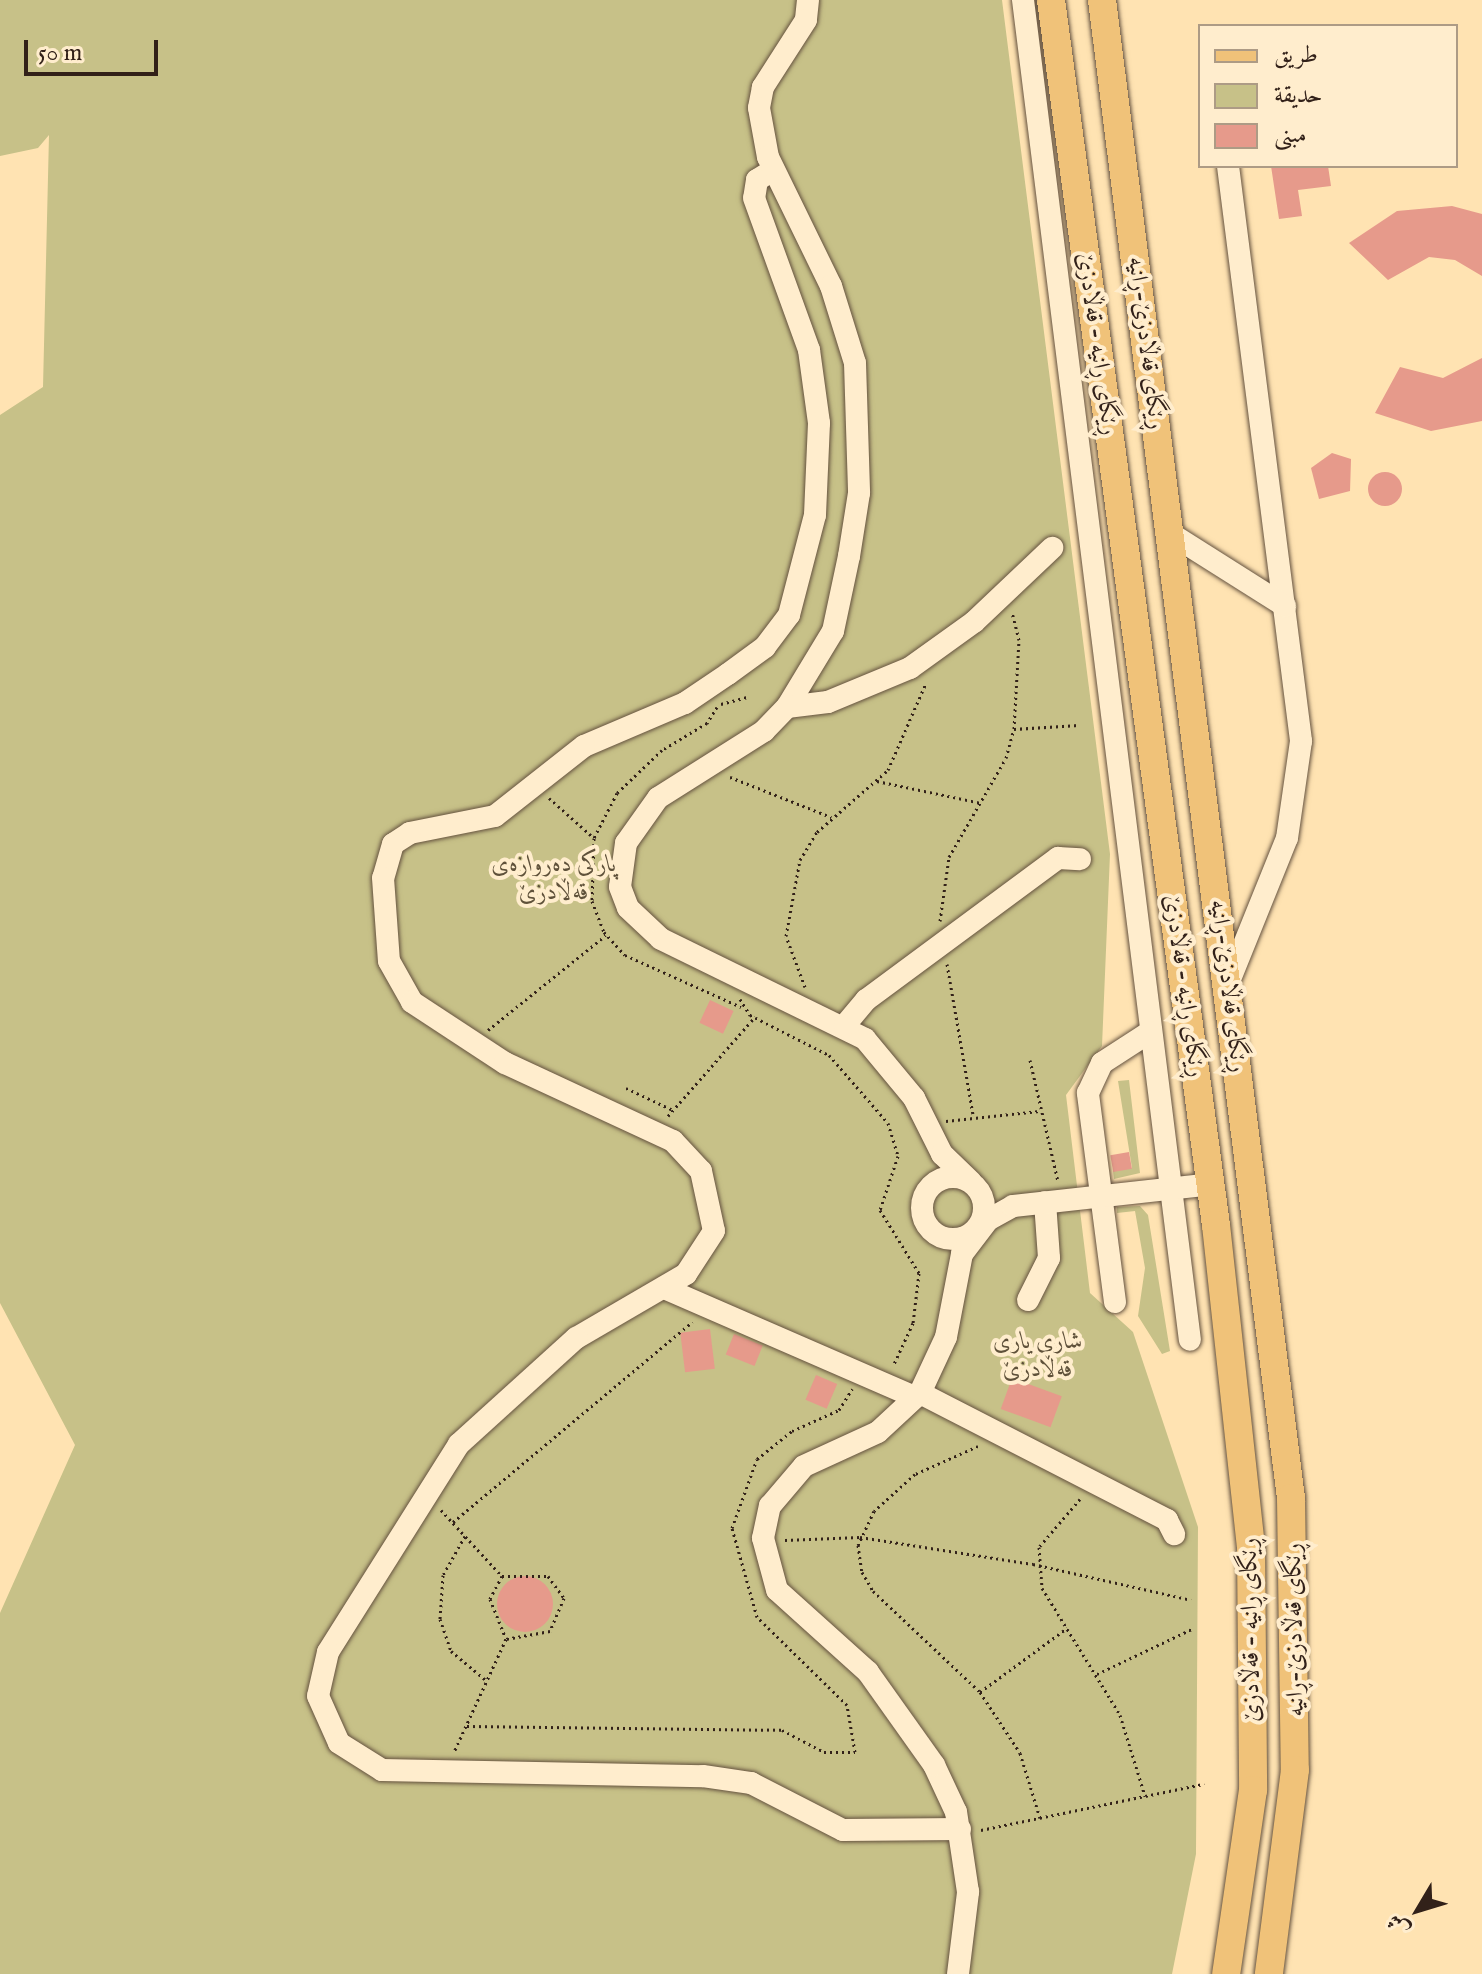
<!DOCTYPE html>
<meta charset="utf-8">
<style>
body{margin:0}
#map{position:relative;width:1482px;height:1974px;overflow:hidden;background:#ffe3b2;font-family:"IM FELL English",Amiri,serif}
div>[style]{position:absolute}
[style*='--x']{left:calc(var(--x)*1px);top:calc(var(--y)*1px);width:calc(var(--w)*1px);rotate:calc(var(--a)*1deg)}
.green>*{inset:0;background:#c7c188}
.building>*{inset:0;background:#e69a8b;transform-origin:0 0}
.round{border-radius:50%}
.path>*{height:3px;margin-top:-1.5px;transform-origin:0;background:repeating-linear-gradient(90deg,#322119 0 2px,transparent 0 6px)}
.roads{filter:drop-shadow(0 0 2px #65523f) drop-shadow(0 0 2px #65523f)}
.minor>*{height:22px;margin:-11px;padding:0 11px;transform-origin:11px;border-radius:11px;background:#ffedcd}
.minor>.ring{margin:-11px;padding:0;box-sizing:content-box;background:none;border:22px solid #ffedcd;border-radius:50%}
.major>*{height:28px;margin:-14px;padding:0 14px;transform-origin:14px;border-radius:14px;background:#f0c279}
span{translate:-50% -50%;white-space:nowrap;text-align:center;line-height:1.15;-webkit-text-stroke:8px #ffedcd;paint-order:stroke}
.street-label{font-size:24px;color:#322119}
.park-label{font-size:24px;color:#5f513a;font-style:italic}
.legend{position:absolute;left:1198px;top:24px;width:260px;height:144px;box-sizing:border-box;background:#ffedcd;border:2px solid #ad9b85;margin:0;padding:10px 14px;list-style:none;font-size:24px;color:#322119}
.legend li{display:flex;align-items:center;gap:16px;height:40px}
.legend b{width:40px;border:2px solid #ad9b85}
.north{position:absolute;left:1378px;top:1870px;width:80px;height:80px;-webkit-text-stroke:6px #ffedcd;paint-order:stroke;rotate:232deg;font-size:22px;font-weight:700;line-height:32px;text-align:center;color:#322119}
.north::after{content:'';display:block;margin:auto;width:28px;height:36px;background:#322119;clip-path:polygon(50% 0,100% 100%,50% 72%,0 100%)}
.scale{position:absolute;left:24px;top:40px;width:134px;height:36px;box-sizing:border-box;border:4px solid #322119;border-top:0;padding-left:10px;font-size:24px;line-height:28px;white-space:nowrap;color:#322119;-webkit-text-stroke:6px #ffedcd;paint-order:stroke}
</style>
<div id="map">
<div class="green">
<i style="clip-path:polygon(0 0,1002px 0,1110px 854px,1102px 1046px,1066px 1095px,1090px 1293px,1133px 1332px,1198px 1527px,1196px 1854px,1172px 1974px,0 1974px,0 1613px,75px 1445px,0 1303px,0 415px,43px 387px,49px 135px,38px 148px,0 156px)"></i>
<i style="clip-path:polygon(1129px 1080px,1140px 1173px,1114px 1179px,1113px 1171px,1132px 1168px,1118px 1081px)"></i>
<i style="clip-path:polygon(1140px 1206px,1148px 1215px,1170px 1351px,1162px 1354px,1138px 1316px,1145px 1268px,1135px 1211px,1117px 1213px,1117px 1207px)"></i>
</div>
<div class="building">
<i style="clip-path:polygon(1271px 166px,1328px 166px,1331px 186px,1298px 190px,1302px 216px,1279px 219px)"></i>
<i style="clip-path:polygon(1452px 206px,1482px 214px,1482px 276px,1455px 260px,1429px 257px,1388px 280px,1349px 243px,1397px 211px)"></i>
<i style="clip-path:polygon(1482px 358px,1482px 421px,1431px 431px,1375px 413px,1400px 367px,1443px 378px)"></i>
<i style="clip-path:polygon(1332px 453px,1351px 459px,1350px 491px,1319px 499px,1311px 468px)"></i>
<i class="round" style="left:1368px;top:472px;width:34px;height:34px"></i>
<i style="left:710px;top:1000px;width:26px;height:25px;rotate:25deg"></i>
<i style="left:1129px;top:1152px;width:17px;height:19px;rotate:80deg"></i>
<i style="left:710px;top:1329px;width:40px;height:30px;rotate:83deg"></i>
<i style="left:734px;top:1334px;width:31px;height:22px;rotate:22deg"></i>
<i style="left:816px;top:1375px;width:23px;height:27px;rotate:23deg"></i>
<i style="left:1012px;top:1378px;width:53px;height:33px;rotate:20deg"></i>
<i class="round" style="left:497px;top:1576px;width:56px;height:56px"></i>
</div>
<div class="path">
<i style="--x:721;--y:704;--w:28;--a:-15"></i>
<i style="--x:717;--y:707;--w:19;--a:122"></i>
<i style="--x:707;--y:723;--w:52;--a:149"></i>
<i style="--x:662;--y:750;--w:62;--a:136.3"></i>
<i style="--x:617;--y:793;--w:51;--a:117.1"></i>
<i style="--x:594;--y:838;--w:63;--a:91.8"></i>
<i style="--x:592;--y:901;--w:33;--a:69"></i>
<i style="--x:604;--y:932;--w:31;--a:48"></i>
<i style="--x:625;--y:955;--w:127;--a:24.1"></i>
<i style="--x:1014;--y:729;--w:65;--a:-3.5"></i>
<i style="--x:730;--y:777;--w:109;--a:21.6"></i>
<i style="--x:877;--y:781;--w:106;--a:11.9"></i>
<i style="--x:549;--y:798;--w:60;--a:41.6"></i>
<i style="--x:940;--y:921;--w:65;--a:-82"></i>
<i style="--x:949;--y:857;--w:114;--a:-60.1"></i>
<i style="--x:1006;--y:758;--w:30;--a:-75"></i>
<i style="--x:1014;--y:729;--w:89;--a:-86.8"></i>
<i style="--x:1019;--y:640;--w:29;--a:-104"></i>
<i style="--x:947;--y:964;--w:152;--a:80.2"></i>
<i style="--x:805;--y:987;--w:54;--a:-110.4"></i>
<i style="--x:786;--y:936;--w:77;--a:-79.6"></i>
<i style="--x:800;--y:860;--w:33;--a:-59"></i>
<i style="--x:817;--y:832;--w:94;--a:-41.1"></i>
<i style="--x:888;--y:770;--w:95;--a:-66.4"></i>
<i style="--x:740;--y:999;--w:19;--a:58"></i>
<i style="--x:750;--y:1015;--w:89;--a:26.9"></i>
<i style="--x:829;--y:1055;--w:90;--a:49.1"></i>
<i style="--x:888;--y:1123;--w:34;--a:73"></i>
<i style="--x:898;--y:1156;--w:57;--a:108.4"></i>
<i style="--x:880;--y:1210;--w:74;--a:58.2"></i>
<i style="--x:919;--y:1273;--w:50;--a:96.8"></i>
<i style="--x:913;--y:1323;--w:47;--a:114.9"></i>
<i style="--x:488;--y:1030;--w:151;--a:-38.8"></i>
<i style="--x:1030;--y:1060;--w:124;--a:77"></i>
<i style="--x:626;--y:1088;--w:52;--a:25.1"></i>
<i style="--x:668;--y:1116;--w:132;--a:-48.7"></i>
<i style="--x:946;--y:1121;--w:94;--a:-6.1"></i>
<i style="--x:978;--y:1446;--w:69;--a:156"></i>
<i style="--x:915;--y:1474;--w:55;--a:137.9"></i>
<i style="--x:874;--y:1511;--w:38;--a:115"></i>
<i style="--x:858;--y:1545;--w:27;--a:82"></i>
<i style="--x:862;--y:1572;--w:22;--a:60"></i>
<i style="--x:873;--y:1591;--w:147;--a:43.3"></i>
<i style="--x:980;--y:1692;--w:73;--a:56.7"></i>
<i style="--x:1020;--y:1753;--w:68;--a:72.9"></i>
<i style="--x:1080;--y:1499;--w:63;--a:130.5"></i>
<i style="--x:1039;--y:1547;--w:41;--a:85.8"></i>
<i style="--x:1042;--y:1588;--w:149;--a:58.4"></i>
<i style="--x:1120;--y:1715;--w:85;--a:72.8"></i>
<i style="--x:441;--y:1510;--w:90;--a:47.3"></i>
<i style="--x:502;--y:1576;--w:26;--a:118"></i>
<i style="--x:490;--y:1599;--w:43;--a:68.2"></i>
<i style="--x:506;--y:1639;--w:124;--a:114.7"></i>
<i style="--x:453;--y:1522;--w:312;--a:-39.9"></i>
<i style="--x:465;--y:1536;--w:45;--a:119.4"></i>
<i style="--x:443;--y:1575;--w:44;--a:93.9"></i>
<i style="--x:440;--y:1619;--w:34;--a:71"></i>
<i style="--x:451;--y:1651;--w:47;--a:39.8"></i>
<i style="--x:785;--y:1540;--w:75;--a:-2.3"></i>
<i style="--x:860;--y:1537;--w:175;--a:8.9"></i>
<i style="--x:1033;--y:1564;--w:162;--a:12.8"></i>
<i style="--x:502;--y:1576;--w:46;--a:0"></i>
<i style="--x:548;--y:1576;--w:27;--a:54"></i>
<i style="--x:564;--y:1598;--w:36;--a:113"></i>
<i style="--x:550;--y:1631;--w:45;--a:169.7"></i>
<i style="--x:1097;--y:1674;--w:107;--a:-25.4"></i>
<i style="--x:980;--y:1692;--w:108;--a:-36.3"></i>
<i style="--x:467;--y:1726;--w:315;--a:0.7"></i>
<i style="--x:782;--y:1730;--w:47;--a:27.6"></i>
<i style="--x:824;--y:1752;--w:31;--a:0"></i>
<i style="--x:855;--y:1752;--w:48;--a:-99.7"></i>
<i style="--x:847;--y:1705;--w:126;--a:-135.6"></i>
<i style="--x:757;--y:1617;--w:92;--a:-105.7"></i>
<i style="--x:732;--y:1528;--w:73;--a:-70.1"></i>
<i style="--x:757;--y:1459;--w:45;--a:-38.7"></i>
<i style="--x:792;--y:1431;--w:51;--a:-24.1"></i>
<i style="--x:839;--y:1410;--w:25;--a:-58"></i>
<i style="--x:981;--y:1830;--w:228;--a:-11.7"></i>
</div>
<div class="roads">
<div class="minor">
<i style="--x:808;--y:0;--w:20;--a:96"></i>
<i style="--x:806;--y:20;--w:80;--a:122.7"></i>
<i style="--x:763;--y:87;--w:21;--a:101"></i>
<i style="--x:759;--y:108;--w:50;--a:79.6"></i>
<i style="--x:768;--y:157;--w:144;--a:64"></i>
<i style="--x:831;--y:286;--w:81;--a:72.7"></i>
<i style="--x:855;--y:363;--w:130;--a:88.2"></i>
<i style="--x:859;--y:493;--w:64;--a:99"></i>
<i style="--x:849;--y:556;--w:77;--a:102"></i>
<i style="--x:833;--y:631;--w:89;--a:121.2"></i>
<i style="--x:787;--y:707;--w:33;--a:134"></i>
<i style="--x:764;--y:731;--w:125;--a:147.7"></i>
<i style="--x:658;--y:798;--w:55;--a:125.4"></i>
<i style="--x:626;--y:843;--w:44;--a:97.8"></i>
<i style="--x:620;--y:887;--w:22;--a:69"></i>
<i style="--x:628;--y:908;--w:45;--a:43.2"></i>
<i style="--x:661;--y:939;--w:227;--a:26.1"></i>
<i style="--x:865;--y:1039;--w:77;--a:50.3"></i>
<i style="--x:914;--y:1098;--w:63;--a:63.4"></i>
<i style="--x:942;--y:1154;--w:40;--a:44"></i>
<i style="--x:1023;--y:0;--w:1350;--a:82.9"></i>
<i style="--x:1228;--y:166;--w:580;--a:82.76"></i>
<i style="--x:1301;--y:741;--w:98;--a:98.2"></i>
<i style="--x:1287;--y:838;--w:157;--a:112"></i>
<i style="--x:773;--y:170;--w:19;--a:148"></i>
<i style="--x:757;--y:180;--w:18;--a:99"></i>
<i style="--x:754;--y:198;--w:162;--a:70.1"></i>
<i style="--x:809;--y:350;--w:74;--a:82.2"></i>
<i style="--x:819;--y:423;--w:92;--a:92.5"></i>
<i style="--x:815;--y:515;--w:103;--a:104.6"></i>
<i style="--x:789;--y:615;--w:40;--a:127"></i>
<i style="--x:765;--y:647;--w:46;--a:143.9"></i>
<i style="--x:728;--y:674;--w:52;--a:146"></i>
<i style="--x:685;--y:703;--w:110;--a:156.9"></i>
<i style="--x:584;--y:746;--w:113;--a:141.8"></i>
<i style="--x:495;--y:816;--w:87;--a:168.7"></i>
<i style="--x:410;--y:833;--w:20;--a:147"></i>
<i style="--x:393;--y:844;--w:35;--a:106"></i>
<i style="--x:383;--y:878;--w:83;--a:85.9"></i>
<i style="--x:389;--y:961;--w:47;--a:60.7"></i>
<i style="--x:412;--y:1002;--w:111;--a:33.3"></i>
<i style="--x:505;--y:1063;--w:185;--a:24.9"></i>
<i style="--x:673;--y:1141;--w:41;--a:47"></i>
<i style="--x:701;--y:1171;--w:61;--a:77.8"></i>
<i style="--x:714;--y:1231;--w:51;--a:123.1"></i>
<i style="--x:686;--y:1274;--w:127;--a:149.8"></i>
<i style="--x:576;--y:1338;--w:158;--a:137.8"></i>
<i style="--x:459;--y:1444;--w:246;--a:122.2"></i>
<i style="--x:328;--y:1652;--w:45;--a:102.8"></i>
<i style="--x:318;--y:1696;--w:51;--a:65.9"></i>
<i style="--x:339;--y:1743;--w:51;--a:32.1"></i>
<i style="--x:382;--y:1770;--w:321;--a:1.1"></i>
<i style="--x:703;--y:1776;--w:49;--a:8.3"></i>
<i style="--x:751;--y:1783;--w:103;--a:27.1"></i>
<i style="--x:843;--y:1830;--w:117;--a:-0.5"></i>
<i style="--x:1171;--y:534;--w:135;--a:32.3"></i>
<i style="--x:787;--y:707;--w:41;--a:-7"></i>
<i style="--x:828;--y:702;--w:89;--a:-22.5"></i>
<i style="--x:910;--y:668;--w:79;--a:-35.7"></i>
<i style="--x:974;--y:622;--w:108;--a:-43.5"></i>
<i style="--x:845;--y:1025;--w:33;--a:-50"></i>
<i style="--x:866;--y:1000;--w:239;--a:-36.5"></i>
<i style="--x:1058;--y:858;--w:22;--a:3"></i>
<i class="ring" style="left:922px;top:1177px;width:40px;height:40px"></i>
<i style="--x:664;--y:1288;--w:274;--a:23.5"></i>
<i style="--x:1028;--y:1300;--w:47;--a:-63.4"></i>
<i style="--x:1049;--y:1258;--w:56;--a:-94.1"></i>
<i style="--x:1115;--y:1302;--w:211;--a:-97.4"></i>
<i style="--x:1088;--y:1093;--w:33;--a:-65"></i>
<i style="--x:1102;--y:1063;--w:57;--a:-32.9"></i>
<i style="--x:920;--y:1393;--w:278;--a:27.2"></i>
<i style="--x:1167;--y:1520;--w:16;--a:63"></i>
<i style="--x:958;--y:1974;--w:83;--a:-83"></i>
<i style="--x:968;--y:1892;--w:81;--a:-98.5"></i>
<i style="--x:956;--y:1812;--w:52;--a:-115.1"></i>
<i style="--x:934;--y:1765;--w:114;--a:-125.4"></i>
<i style="--x:868;--y:1672;--w:122;--a:-138"></i>
<i style="--x:777;--y:1590;--w:54;--a:-105.1"></i>
<i style="--x:763;--y:1538;--w:33;--a:-78"></i>
<i style="--x:770;--y:1506;--w:52;--a:-49.6"></i>
<i style="--x:804;--y:1466;--w:81;--a:-24.7"></i>
<i style="--x:878;--y:1432;--w:57;--a:-42.9"></i>
<i style="--x:920;--y:1393;--w:62;--a:-65.1"></i>
<i style="--x:946;--y:1337;--w:85;--a:-79.1"></i>
<i style="--x:962;--y:1254;--w:43;--a:-52.6"></i>
<i style="--x:988;--y:1220;--w:29;--a:-29"></i>
<i style="--x:1013;--y:1206;--w:199;--a:-6.3"></i>
</div>
<div class="major">
<i style="--x:1051;--y:0;--w:1236;--a:82.33"></i>
<i style="--x:1216;--y:1225;--w:322;--a:83.8"></i>
<i style="--x:1251;--y:1545;--w:245;--a:89.5"></i>
<i style="--x:1253;--y:1790;--w:186;--a:98.3"></i>
<i style="--x:1102;--y:0;--w:1510;--a:82.81"></i>
<i style="--x:1291;--y:1498;--w:272;--a:89.2"></i>
<i style="--x:1295;--y:1770;--w:206;--a:97.3"></i>
</div>
</div>
<div class="street-label">
<span style="left:1146px;top:343px;rotate:83deg">ڕێگای قەڵادزێ-ڕانیە</span>
<span style="left:1097px;top:344px;rotate:82deg">ڕێگای ڕانیە - قەڵادزێ</span>
<span style="left:1184px;top:986px;rotate:82deg">ڕێگای ڕانیە - قەڵادزێ</span>
<span style="left:1228px;top:986px;rotate:83deg">ڕێگای قەڵادزێ-ڕانیە</span>
<span style="left:1251px;top:1630px;rotate:-91deg">ڕێگای ڕانیە - قەڵادزێ</span>
<span style="left:1295px;top:1630px;rotate:-91deg">ڕێگای قەڵادزێ-ڕانیە</span>
</div>
<div class="park-label">
<span style="left:554px;top:879px">پارکی دەروازەی<br>قەڵادزێ</span>
<span style="left:1038px;top:1356px">شاری یاری<br>قەڵادزێ</span>
</div>
<ul class="legend">
<li><b style="height:10px;background:#f0c279"></b>طريق</li>
<li><b style="height:22px;background:#c7c188"></b>حديقة</li>
<li><b style="height:22px;background:#e69a8b"></b>مبنى</li>
</ul>
<div class="north">ش</div>
<div class="scale">50 m</div>
</div>
